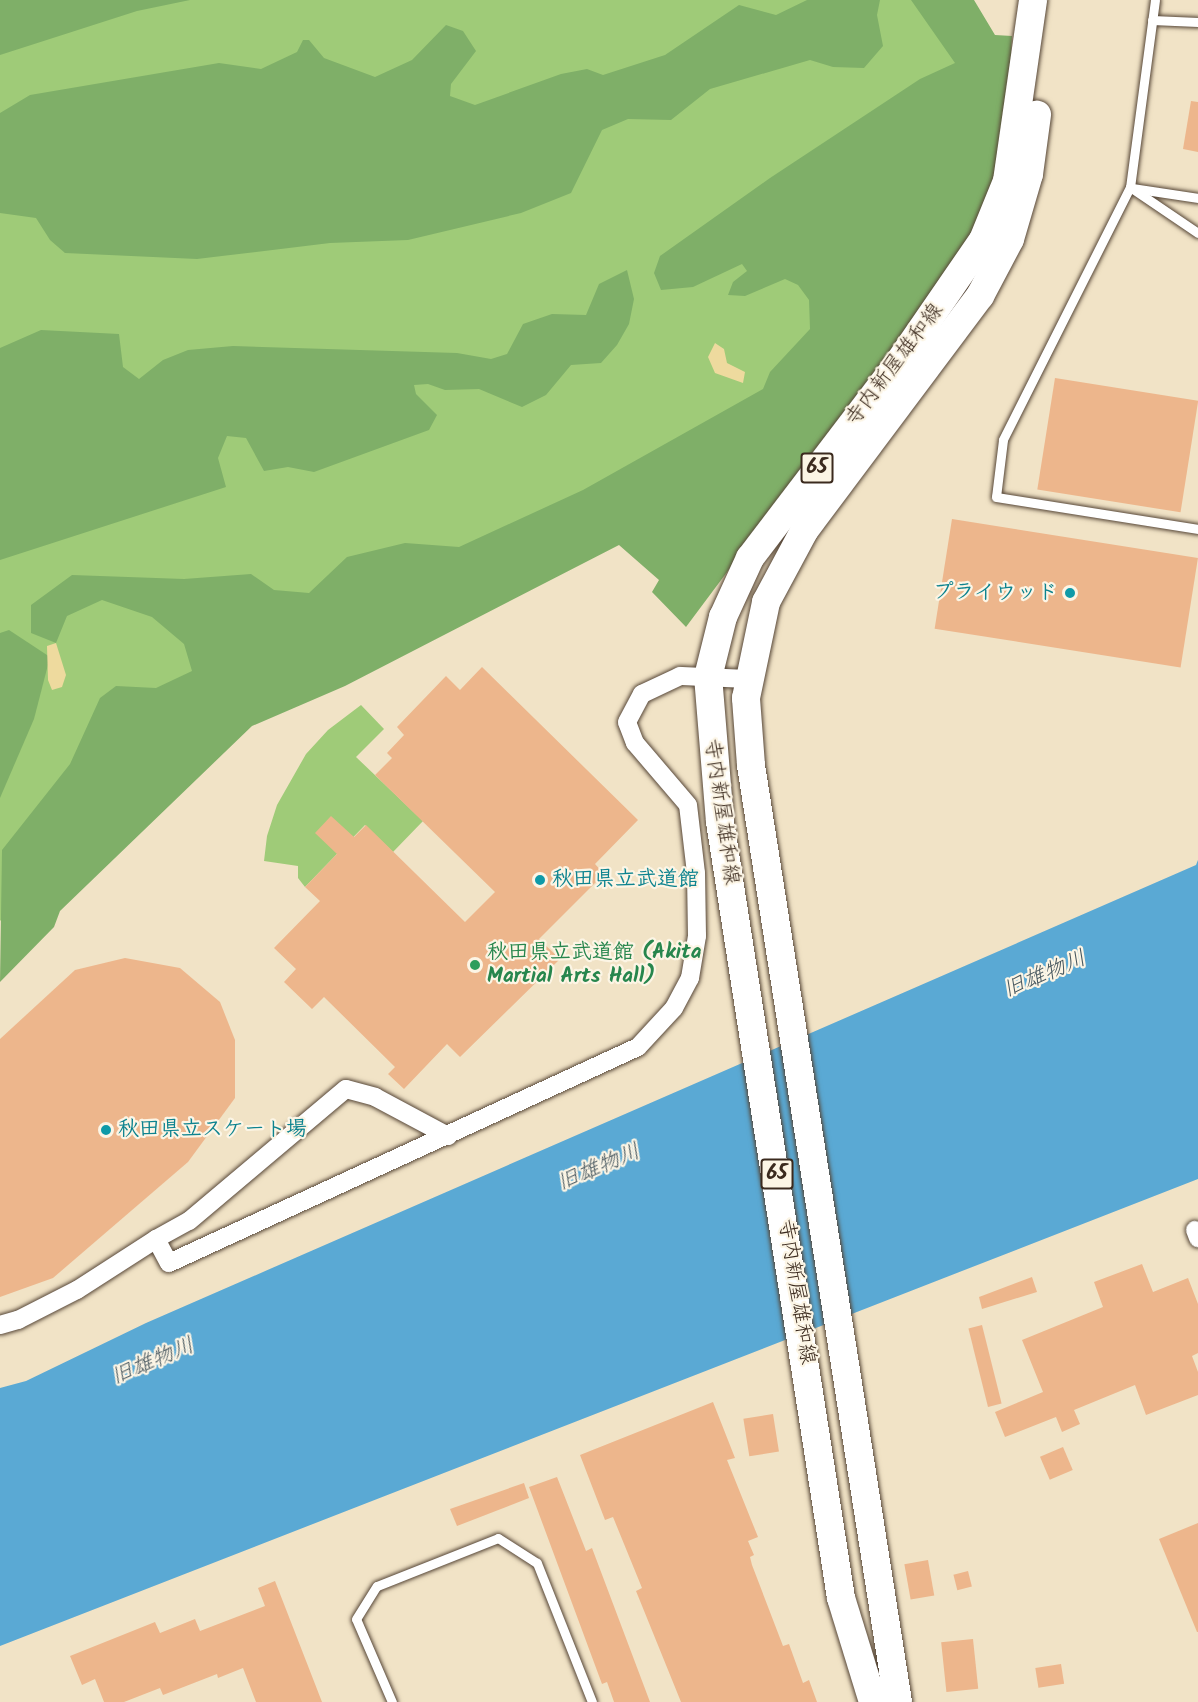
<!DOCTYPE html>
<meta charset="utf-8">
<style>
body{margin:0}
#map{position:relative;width:1198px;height:1702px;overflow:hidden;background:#f1e3c6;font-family:Kalam,"Klee One",sans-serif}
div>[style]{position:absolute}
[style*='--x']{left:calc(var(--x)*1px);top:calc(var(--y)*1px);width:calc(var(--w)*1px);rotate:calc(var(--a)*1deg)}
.green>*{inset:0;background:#9fcb78}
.forest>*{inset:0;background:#7faf68}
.sand>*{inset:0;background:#eeda9e}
.water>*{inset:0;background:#5aa9d4}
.building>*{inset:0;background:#edb68c;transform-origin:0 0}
.roads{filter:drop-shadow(0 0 2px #564637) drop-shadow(0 0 2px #564637)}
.service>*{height:9px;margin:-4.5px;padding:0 4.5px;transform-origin:4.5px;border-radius:4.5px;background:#fff}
.minor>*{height:18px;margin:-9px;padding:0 9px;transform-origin:9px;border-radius:9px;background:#fff}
.primary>*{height:28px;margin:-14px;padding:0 14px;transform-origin:14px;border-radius:14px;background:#fff}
.dots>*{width:16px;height:16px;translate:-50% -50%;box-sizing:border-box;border:3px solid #fcf5e5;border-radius:50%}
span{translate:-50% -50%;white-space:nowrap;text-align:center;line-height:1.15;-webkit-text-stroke:4.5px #fcf5e5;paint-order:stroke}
.shield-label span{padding:2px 4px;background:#fcf5e5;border:2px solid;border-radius:4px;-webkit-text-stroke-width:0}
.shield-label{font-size:20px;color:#3b2a1e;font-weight:700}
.street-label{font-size:21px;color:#3b2a1e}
.culture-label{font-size:21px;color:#0d838f;font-weight:700}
.right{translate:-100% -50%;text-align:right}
.left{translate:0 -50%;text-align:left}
.leisure-label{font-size:21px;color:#27864d;font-weight:700}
.water-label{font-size:22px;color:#46565e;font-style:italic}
</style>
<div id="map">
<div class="green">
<i style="clip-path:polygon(0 0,938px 0,968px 53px,826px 371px,277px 643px,0 921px)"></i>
<i style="clip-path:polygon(361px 705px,384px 729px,356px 757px,423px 821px,393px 852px,365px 825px,305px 887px,298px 878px,298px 866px,264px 861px,267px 836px,277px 805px,306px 754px,328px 730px)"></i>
</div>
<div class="forest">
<i style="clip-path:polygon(0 0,190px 0,137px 11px,0 55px)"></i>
<i style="clip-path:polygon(807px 0,880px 0,877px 15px,883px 46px,864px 68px,833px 67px,810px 60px,710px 89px,671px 120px,628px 119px,602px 130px,571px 193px,521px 213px,408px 240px,330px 243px,197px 259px,65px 253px,50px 240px,36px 218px,0 213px,0 113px,30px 95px,219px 63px,261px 69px,297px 52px,303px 40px,309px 40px,324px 58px,375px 77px,412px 60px,446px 25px,463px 31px,476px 51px,451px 84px,450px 96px,475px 105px,561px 74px,587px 69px,603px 75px,665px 55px,739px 5px,776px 15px)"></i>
<i style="clip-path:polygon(911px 0,974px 0,995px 35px,1012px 36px,1004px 173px,977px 237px,686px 627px,652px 592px,659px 580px,619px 545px,345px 686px,252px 726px,60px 911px,54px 927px,0 982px,2px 850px,70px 764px,100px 698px,116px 686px,156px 688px,192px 671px,184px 644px,152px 617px,102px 600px,67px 616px,56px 643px,31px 633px,31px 605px,72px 575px,184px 579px,251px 574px,274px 590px,309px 593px,347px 557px,405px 543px,459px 547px,583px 490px,763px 389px,770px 372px,810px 329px,809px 300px,798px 285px,785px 279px,745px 296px,728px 295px,733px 282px,747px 271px,742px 264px,693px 287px,661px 290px,654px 273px,660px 256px,770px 178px,920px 79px,955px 63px)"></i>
<i style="clip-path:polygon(627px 270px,634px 299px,629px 324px,617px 345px,601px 363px,571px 365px,546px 395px,522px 407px,479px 389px,445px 390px,428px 384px,414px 385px,416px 394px,437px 415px,429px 430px,314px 472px,288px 467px,264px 471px,246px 438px,227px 436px,218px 458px,226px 487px,0 560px,0 348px,41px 330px,119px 334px,123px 367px,139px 379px,163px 360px,188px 350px,233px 346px,457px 353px,491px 359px,507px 354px,523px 324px,552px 314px,586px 315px,599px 284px)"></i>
<i style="clip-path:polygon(9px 630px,50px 657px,34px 719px,0 798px,0 633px)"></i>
</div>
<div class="sand">
<i style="clip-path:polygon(715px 343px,724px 349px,727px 363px,745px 372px,743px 383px,715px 373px,708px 357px)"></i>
<i style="clip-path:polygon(56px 643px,66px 675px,62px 687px,52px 690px,48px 680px,47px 646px)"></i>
</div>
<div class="water">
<i style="clip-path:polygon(1198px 860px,1198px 1179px,0 1646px,0 1388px,26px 1381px,146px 1323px,1196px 865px)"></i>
</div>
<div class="building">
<i style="clip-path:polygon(1191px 101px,1198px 102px,1198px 152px,1183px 149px)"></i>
<i style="left:1055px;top:378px;width:145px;height:113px;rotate:9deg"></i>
<i style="left:952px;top:519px;width:249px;height:111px;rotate:9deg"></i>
<i style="clip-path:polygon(482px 667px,638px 820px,595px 864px,604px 874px,539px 939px,560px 959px,460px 1057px,447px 1044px,404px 1089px,388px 1074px,395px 1067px,324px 997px,312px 1009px,284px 982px,296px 969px,274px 948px,320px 901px,305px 887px,337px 854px,315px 833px,331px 816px,354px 837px,366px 825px,465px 922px,495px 892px,375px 775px,392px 758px,387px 753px,404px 735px,397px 727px,446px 676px,460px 690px)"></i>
<i style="clip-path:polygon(125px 958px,180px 968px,220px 1002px,235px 1040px,235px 1098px,188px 1162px,53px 1278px,0 1297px,0 1039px,75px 970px)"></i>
<i style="clip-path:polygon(1142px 1264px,1153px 1292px,1188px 1278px,1198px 1304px,1198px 1353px,1192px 1356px,1198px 1372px,1198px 1395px,1146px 1415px,1135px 1385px,1074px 1410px,1080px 1424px,1062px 1432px,1056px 1417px,1005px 1437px,995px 1412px,1043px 1392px,1022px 1340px,1103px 1307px,1094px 1282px)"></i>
<i style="clip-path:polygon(1032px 1277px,1037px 1292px,982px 1309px,979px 1297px)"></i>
<i style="left:982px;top:1325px;width:81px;height:14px;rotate:76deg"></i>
<i style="clip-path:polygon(713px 1402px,735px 1458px,727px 1460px,758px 1537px,748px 1541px,754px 1555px,750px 1557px,752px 1565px,783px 1646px,789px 1644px,803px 1683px,809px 1680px,817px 1702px,681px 1702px,636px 1591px,642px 1588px,613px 1517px,605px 1520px,580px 1455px)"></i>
<i style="left:773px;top:1414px;width:38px;height:30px;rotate:81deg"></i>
<i style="left:1063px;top:1447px;width:25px;height:25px;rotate:67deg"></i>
<i style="clip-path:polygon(557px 1477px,586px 1551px,592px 1548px,650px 1702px,614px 1702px,607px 1682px,602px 1684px,529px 1487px)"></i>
<i style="clip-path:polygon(524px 1483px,529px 1498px,457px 1526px,450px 1509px)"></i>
<i style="clip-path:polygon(1198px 1523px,1198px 1632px,1197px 1632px,1159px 1539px)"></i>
<i style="left:928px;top:1560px;width:36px;height:24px;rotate:80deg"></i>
<i style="left:968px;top:1571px;width:16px;height:15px;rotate:76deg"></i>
<i style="clip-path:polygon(275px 1581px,322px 1702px,256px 1702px,243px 1668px,218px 1678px,217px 1674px,163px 1695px,160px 1688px,124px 1702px,104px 1702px,95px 1679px,82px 1685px,70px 1656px,155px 1622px,160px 1633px,195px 1619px,200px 1631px,265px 1606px,258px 1588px)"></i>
<i style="left:973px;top:1639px;width:50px;height:32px;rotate:84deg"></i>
<i style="left:1061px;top:1664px;width:20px;height:26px;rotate:81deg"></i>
</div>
<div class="roads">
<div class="service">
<i style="--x:1155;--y:0;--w:189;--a:97.6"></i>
<i style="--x:1130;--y:187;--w:283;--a:116.7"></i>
<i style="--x:1003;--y:440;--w:57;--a:97"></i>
<i style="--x:996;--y:497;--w:205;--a:9"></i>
<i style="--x:1152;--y:20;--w:46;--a:2.5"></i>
<i style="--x:1130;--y:187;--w:82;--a:34.1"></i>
<i style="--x:1132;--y:188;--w:67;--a:8.6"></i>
<i style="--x:392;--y:1702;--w:90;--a:-113.4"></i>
<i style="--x:356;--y:1619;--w:39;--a:-58"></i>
<i style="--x:377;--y:1586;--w:130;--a:-21.6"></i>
<i style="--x:498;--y:1538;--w:46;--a:32.7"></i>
<i style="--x:537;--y:1563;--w:149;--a:68.4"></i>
</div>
<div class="minor">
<i style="--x:1195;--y:1230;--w:9;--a:69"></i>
<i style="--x:156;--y:1239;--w:38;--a:-29"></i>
<i style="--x:189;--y:1221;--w:205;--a:-40.1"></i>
<i style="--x:346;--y:1089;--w:30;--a:15"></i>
<i style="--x:375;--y:1097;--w:83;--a:28.1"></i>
<i style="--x:0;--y:1325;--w:19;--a:-16"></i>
<i style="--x:18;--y:1320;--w:66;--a:-27"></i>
<i style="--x:77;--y:1290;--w:94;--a:-32.8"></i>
<i style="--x:156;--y:1239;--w:27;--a:62"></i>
<i style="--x:169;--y:1263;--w:516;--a:-24.73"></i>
<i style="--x:638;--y:1047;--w:53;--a:-47.3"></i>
<i style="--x:674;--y:1008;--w:34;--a:-62"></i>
<i style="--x:690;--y:978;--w:43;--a:-80.5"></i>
<i style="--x:697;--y:936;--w:63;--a:-90.9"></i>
<i style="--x:696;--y:873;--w:68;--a:-96.7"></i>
<i style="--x:688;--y:805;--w:82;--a:-130.5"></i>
<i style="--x:635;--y:743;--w:22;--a:-111"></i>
<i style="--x:627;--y:722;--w:32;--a:-62"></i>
<i style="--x:642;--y:694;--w:42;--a:-25.3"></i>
<i style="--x:680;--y:676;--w:69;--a:2.5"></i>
</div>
<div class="primary">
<i style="--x:873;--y:1702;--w:109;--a:-107.1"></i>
<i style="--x:841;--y:1598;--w:785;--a:-98.86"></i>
<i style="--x:720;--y:822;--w:145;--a:-94.7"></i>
<i style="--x:708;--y:677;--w:62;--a:-76"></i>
<i style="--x:723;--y:617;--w:65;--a:-65.4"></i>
<i style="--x:750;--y:558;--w:239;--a:-52.7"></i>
<i style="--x:895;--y:368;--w:155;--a:-55.5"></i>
<i style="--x:983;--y:240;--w:64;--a:-67.9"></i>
<i style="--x:1007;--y:181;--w:183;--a:-81.8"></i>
<i style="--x:898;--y:1702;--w:948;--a:-98.92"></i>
<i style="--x:751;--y:765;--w:67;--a:-94.3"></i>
<i style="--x:746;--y:698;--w:98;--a:-78.2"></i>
<i style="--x:766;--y:602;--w:81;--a:-61.8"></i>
<i style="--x:804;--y:531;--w:294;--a:-53.2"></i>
<i style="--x:980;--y:296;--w:64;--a:-62.2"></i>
<i style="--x:1010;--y:239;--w:68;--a:-73.7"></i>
<i style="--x:1029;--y:174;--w:60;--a:-82.3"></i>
</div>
</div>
<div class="dots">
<i style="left:1070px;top:593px;background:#0f9aa8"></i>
<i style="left:540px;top:880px;background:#0f9aa8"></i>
<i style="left:475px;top:965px;background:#2e9e5b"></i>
<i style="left:106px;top:1130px;background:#0f9aa8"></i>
</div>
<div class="shield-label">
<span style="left:817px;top:468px">65</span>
<span style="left:777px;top:1174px">65</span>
</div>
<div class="street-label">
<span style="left:895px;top:365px;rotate:-53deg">寺内新屋雄和線</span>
<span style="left:721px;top:812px;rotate:82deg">寺内新屋雄和線</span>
<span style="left:796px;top:1292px;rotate:81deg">寺内新屋雄和線</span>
</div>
<div class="culture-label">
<span class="right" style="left:1058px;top:593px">プライウッド</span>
<span class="left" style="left:552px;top:880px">秋田県立武道館</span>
<span class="left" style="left:118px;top:1130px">秋田県立スケート場</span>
</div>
<div class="leisure-label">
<span class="left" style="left:487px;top:965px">秋田県立武道館 (Akita<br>Martial Arts Hall)</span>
</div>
<div class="water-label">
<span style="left:1045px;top:975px;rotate:-23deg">旧雄物川</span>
<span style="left:599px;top:1168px;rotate:-23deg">旧雄物川</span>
<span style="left:153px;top:1362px;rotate:-23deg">旧雄物川</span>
</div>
</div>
